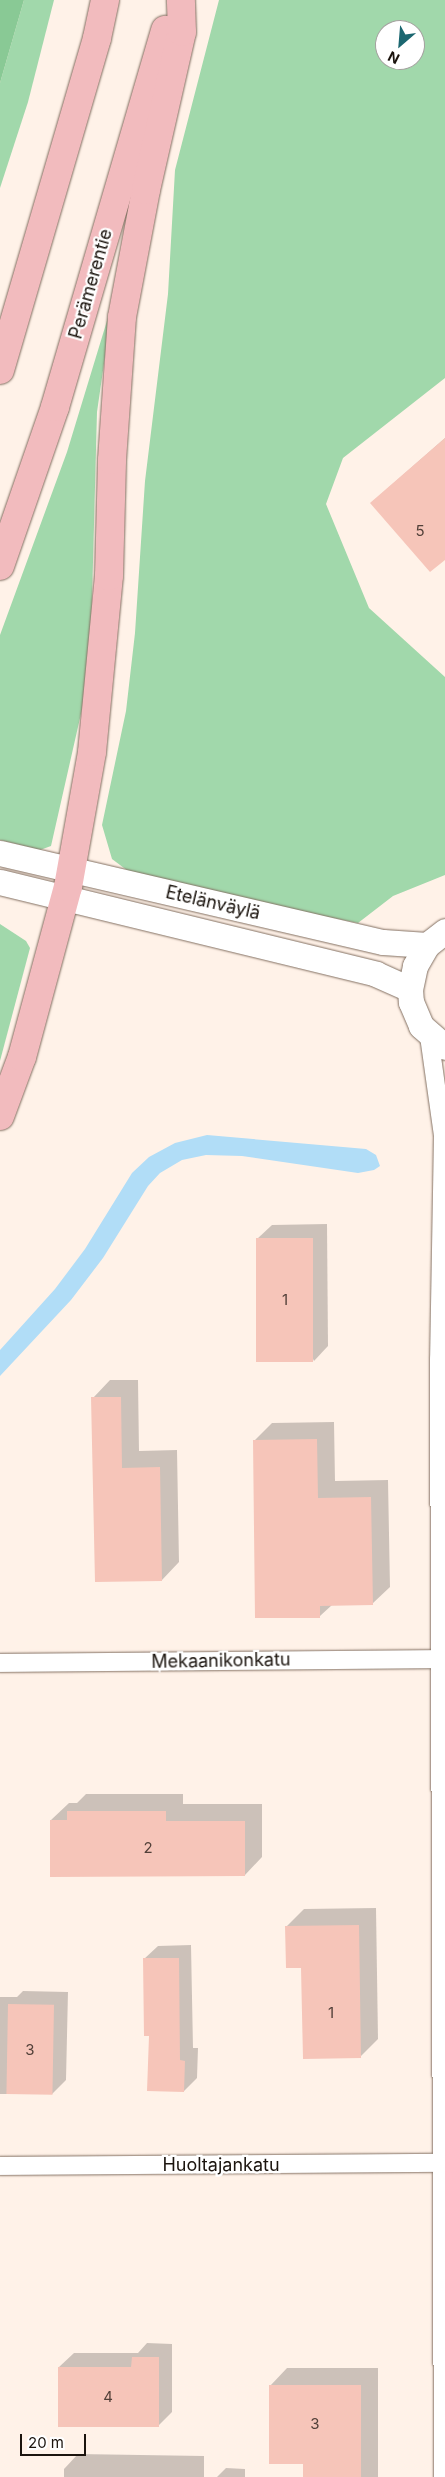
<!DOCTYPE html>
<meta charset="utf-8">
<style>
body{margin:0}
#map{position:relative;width:445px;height:2477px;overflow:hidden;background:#fff2e8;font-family:Inter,sans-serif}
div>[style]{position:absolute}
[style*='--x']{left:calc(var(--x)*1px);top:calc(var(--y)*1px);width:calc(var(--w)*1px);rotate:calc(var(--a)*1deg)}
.green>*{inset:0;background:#a1d8ab}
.forest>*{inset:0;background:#89c995}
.water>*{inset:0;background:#b1ddf7}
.shadow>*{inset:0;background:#0003}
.building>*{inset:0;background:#f6c5b9;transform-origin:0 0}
.roads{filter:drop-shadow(0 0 1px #837062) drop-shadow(0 0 1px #837062)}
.street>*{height:18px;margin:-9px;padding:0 9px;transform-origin:9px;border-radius:9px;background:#fff}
.secondary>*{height:25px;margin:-12.5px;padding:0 12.5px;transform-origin:12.5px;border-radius:12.5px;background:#fff}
.highway>*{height:28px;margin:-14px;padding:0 14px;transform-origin:14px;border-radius:14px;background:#f2bbbe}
span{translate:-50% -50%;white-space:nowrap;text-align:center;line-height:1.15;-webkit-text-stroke:4.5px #fff;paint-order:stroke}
.number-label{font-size:15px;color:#524039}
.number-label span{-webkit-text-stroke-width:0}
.street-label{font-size:18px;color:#1b140e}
.north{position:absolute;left:375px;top:20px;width:50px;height:50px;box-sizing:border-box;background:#fff;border:1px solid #a4a19f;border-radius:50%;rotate:207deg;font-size:14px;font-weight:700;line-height:20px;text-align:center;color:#1b140e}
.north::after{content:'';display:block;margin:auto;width:18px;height:22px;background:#1b6770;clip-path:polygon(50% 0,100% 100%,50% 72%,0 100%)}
.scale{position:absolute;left:20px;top:2434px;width:66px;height:22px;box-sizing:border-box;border:2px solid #1b140e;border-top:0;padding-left:6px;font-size:15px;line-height:18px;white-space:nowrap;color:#1b140e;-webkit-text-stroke:4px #fff;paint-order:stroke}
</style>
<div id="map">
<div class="green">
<i style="clip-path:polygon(24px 0,54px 0,28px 102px,0 188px,0 83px)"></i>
<i style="clip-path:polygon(evenodd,219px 0,445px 0,445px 378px,343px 458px,326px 504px,369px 608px,445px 677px,445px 875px,393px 896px,358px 923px,248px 901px,128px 871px,112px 859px,102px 825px,126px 711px,135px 633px,145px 481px,168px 294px,175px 170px,219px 0,385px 30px,415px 30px,415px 60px,385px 60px,385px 30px)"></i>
<i style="clip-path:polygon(113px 301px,97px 412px,90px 674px,51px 846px,40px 850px,0 840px,0 635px,67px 452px)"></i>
<i style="clip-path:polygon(0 924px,26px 941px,30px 948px,0 1061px)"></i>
</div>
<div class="forest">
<i style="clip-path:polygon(0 0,24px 0,0 83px)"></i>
</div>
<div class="water">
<i style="clip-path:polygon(207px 1135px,366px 1149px,376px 1155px,380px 1166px,374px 1170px,358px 1173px,242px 1156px,206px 1155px,182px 1160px,160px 1173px,148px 1186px,103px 1258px,71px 1300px,0 1376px,0 1350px,55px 1289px,85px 1249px,132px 1173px,149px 1157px,175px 1143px)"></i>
</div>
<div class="shadow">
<i style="clip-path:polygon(445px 438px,445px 558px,371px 503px)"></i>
<i style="clip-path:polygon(327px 1224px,328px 1346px,314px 1361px,257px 1239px,272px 1225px)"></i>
<i style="clip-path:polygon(110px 1380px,138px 1380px,139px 1451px,177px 1450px,179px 1562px,162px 1580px,93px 1398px)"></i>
<i style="clip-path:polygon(334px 1422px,335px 1481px,388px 1480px,390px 1587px,372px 1604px,332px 1605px,320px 1616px,255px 1440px,272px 1423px)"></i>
<i style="clip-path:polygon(86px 1794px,183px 1794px,183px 1804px,262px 1804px,262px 1857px,245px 1875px,51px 1820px,69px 1803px,77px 1803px)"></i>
<i style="clip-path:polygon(376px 1908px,378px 2039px,361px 2056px,302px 1967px,286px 1927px,304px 1909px)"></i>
<i style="clip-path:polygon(191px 1945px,193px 2048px,198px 2048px,197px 2078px,184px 2091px,150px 2035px,144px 1959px,158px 1946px)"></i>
<i style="clip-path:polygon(23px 1991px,68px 1992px,66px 2080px,52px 2094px,0 2094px,0 1997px,17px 1997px)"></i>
<i style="clip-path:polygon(147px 2343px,172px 2344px,172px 2412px,158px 2426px,59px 2367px,74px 2353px,138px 2353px)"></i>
<i style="clip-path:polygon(287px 2368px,378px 2368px,378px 2477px,304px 2477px,304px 2463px,270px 2386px)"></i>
<i style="clip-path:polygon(78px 2454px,204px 2456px,204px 2477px,64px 2477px,64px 2469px)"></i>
<i style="clip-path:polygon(226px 2468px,245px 2469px,245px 2477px,217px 2477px)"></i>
</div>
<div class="building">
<i style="clip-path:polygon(445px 438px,445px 560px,430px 572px,370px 503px)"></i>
<i style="left:313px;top:1238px;width:124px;height:57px;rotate:90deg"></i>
<i style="clip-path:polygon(91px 1397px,121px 1397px,122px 1468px,160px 1467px,162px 1581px,95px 1582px)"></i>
<i style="clip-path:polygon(317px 1439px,318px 1498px,371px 1497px,373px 1605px,320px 1606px,320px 1618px,255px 1618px,253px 1440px)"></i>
<i style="clip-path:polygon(67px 1811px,166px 1811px,166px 1821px,245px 1821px,245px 1876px,50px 1877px,50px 1820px,67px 1820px)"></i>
<i style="clip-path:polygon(359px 1925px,361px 2058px,303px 2059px,301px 1968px,286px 1968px,285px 1926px)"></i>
<i style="clip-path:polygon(143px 1958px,179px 1958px,180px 2060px,185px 2061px,184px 2092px,147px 2091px,149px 2036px,144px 2036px)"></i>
<i style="left:8px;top:2004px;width:46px;height:90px;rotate:1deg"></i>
<i style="clip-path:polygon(132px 2357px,159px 2357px,159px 2427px,58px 2427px,58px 2367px,131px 2367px)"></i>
<i style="clip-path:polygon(269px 2385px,361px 2385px,361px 2477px,303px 2477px,303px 2464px,269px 2464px)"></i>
</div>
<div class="roads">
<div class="street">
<i style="--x:429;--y:1036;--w:100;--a:82"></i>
<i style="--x:443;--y:1135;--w:224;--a:91"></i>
<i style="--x:439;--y:1359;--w:1118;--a:89.8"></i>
<i style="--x:0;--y:1663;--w:441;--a:-0.5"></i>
<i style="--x:0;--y:2166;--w:441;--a:-0.4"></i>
</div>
<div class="secondary">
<i style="--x:0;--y:853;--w:393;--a:13.1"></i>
<i style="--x:383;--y:942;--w:44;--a:3.9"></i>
<i style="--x:0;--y:882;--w:387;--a:13.7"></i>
<i style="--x:376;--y:974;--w:37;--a:24"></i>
<i style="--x:445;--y:931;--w:23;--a:142"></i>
<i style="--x:427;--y:945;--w:24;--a:120"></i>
<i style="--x:415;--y:966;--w:24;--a:102"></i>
<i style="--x:410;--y:989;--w:13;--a:86"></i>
<i style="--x:411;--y:1002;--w:26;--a:67"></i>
<i style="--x:421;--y:1026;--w:32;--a:41"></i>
</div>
<div class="highway">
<i style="--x:0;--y:370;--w:346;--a:-73.7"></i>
<i style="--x:97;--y:38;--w:39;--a:-78"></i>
<i style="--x:0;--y:566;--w:168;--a:-70.9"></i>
<i style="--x:55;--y:407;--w:393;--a:-73.7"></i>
<i style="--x:0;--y:1116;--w:63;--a:-69.6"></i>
<i style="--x:22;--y:1057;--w:176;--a:-74.9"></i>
<i style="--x:68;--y:887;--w:137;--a:-79.9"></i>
<i style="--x:92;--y:752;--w:177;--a:-84.5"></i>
<i style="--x:109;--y:576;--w:116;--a:-88.5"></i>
<i style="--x:112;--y:460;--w:143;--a:-86"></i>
<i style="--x:122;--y:317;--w:129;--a:-79.3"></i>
<i style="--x:146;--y:190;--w:162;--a:-77.2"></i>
<i style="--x:182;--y:32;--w:32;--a:-92"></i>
</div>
</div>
<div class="number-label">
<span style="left:420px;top:531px">5</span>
<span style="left:285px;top:1300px">1</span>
<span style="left:148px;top:1848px">2</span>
<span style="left:331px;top:2013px">1</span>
<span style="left:30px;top:2050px">3</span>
<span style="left:108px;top:2397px">4</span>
<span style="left:315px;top:2424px">3</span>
</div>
<div class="street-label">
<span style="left:91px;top:284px;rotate:-74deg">Perämerentie</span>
<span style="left:213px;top:903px;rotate:13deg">Etelänväylä</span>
<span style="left:221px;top:1661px;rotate:-1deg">Mekaanikonkatu</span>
<span style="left:221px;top:2165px">Huoltajankatu</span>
</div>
<div class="north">N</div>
<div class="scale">20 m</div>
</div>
